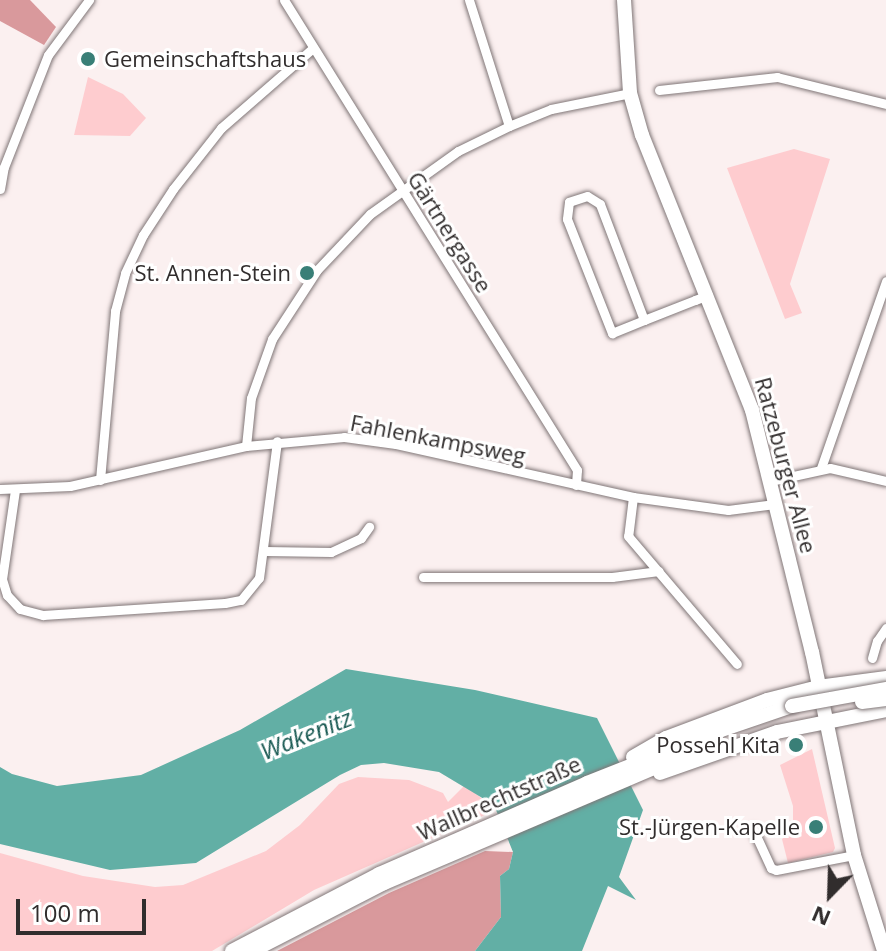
<!DOCTYPE html>
<meta charset="utf-8">
<style>
body{margin:0}
#map{position:relative;width:886px;height:951px;overflow:hidden;background:#fbf0f0;font-family:"Open Sans",sans-serif}
div>[style]{position:absolute}
[style*='--x']{left:calc(var(--x)*1px);top:calc(var(--y)*1px);width:calc(var(--w)*1px);rotate:calc(var(--a)*1deg)}
.green>*{inset:0;background:#fecccf}
.forest>*{inset:0;background:#d9999c}
.water>*{inset:0;background:#62afa5}
.roads{filter:drop-shadow(0 0 2px #807677) drop-shadow(0 0 2px #807677)}
.street>*{height:9px;margin:-4.5px;padding:0 4.5px;transform-origin:4.5px;border-radius:4.5px;background:#fff}
.secondary>*{height:14px;margin:-7px;padding:0 7px;transform-origin:7px;border-radius:7px;background:#fff}
.primary>*{height:14px;margin:-7px;padding:0 7px;transform-origin:7px;border-radius:7px;background:#fff}
.bridges{filter:drop-shadow(0 0 2px #807677) drop-shadow(0 0 2px #807677)}
.primary-bridge>*{height:14px;margin:-7px;padding:0 7px;transform-origin:7px;border-radius:7px;background:#fff}
.dots>*{width:22px;height:22px;translate:-50% -50%;box-sizing:border-box;border:4px solid #fff;border-radius:50%}
span{translate:-50% -50%;white-space:nowrap;text-align:center;line-height:1.15;-webkit-text-stroke:6px #fff;paint-order:stroke}
.poi-label{font-size:22px;color:#312d2d}
.left{translate:0 -50%;text-align:left}
.right{translate:-100% -50%;text-align:right}
.street-label{font-size:22px;color:#312d2d}
.water-label{font-size:24px;color:#185952;font-style:italic}
.north{position:absolute;left:790px;top:855px;width:80px;height:80px;-webkit-text-stroke:6px #fff;paint-order:stroke;rotate:203deg;font-size:22px;font-weight:700;line-height:32px;text-align:center;color:#312d2d}
.north::after{content:'';display:block;margin:auto;width:28px;height:36px;background:#312d2d;clip-path:polygon(50% 0,100% 100%,50% 72%,0 100%)}
.scale{position:absolute;left:16px;top:899px;width:130px;height:36px;box-sizing:border-box;border:4px solid #312d2d;border-top:0;padding-left:10px;font-size:24px;line-height:28px;white-space:nowrap;color:#312d2d;-webkit-text-stroke:6px #fff;paint-order:stroke}
</style>
<div id="map">
<div class="green">
<i style="clip-path:polygon(88px 77px,123px 94px,146px 118px,130px 136px,74px 135px)"></i>
<i style="clip-path:polygon(794px 149px,830px 159px,790px 284px,802px 313px,785px 319px,727px 168px)"></i>
<i style="clip-path:polygon(evenodd,812px 749px,835px 848px,833px 852px,788px 863px,782px 839px,793px 830px,793px 806px,780px 765px,812px 749px,816px 816px,827px 826px,822px 837px,817px 838px,806px 833px,805px 828px,806px 822px,816px 816px)"></i>
<i style="clip-path:polygon(358px 777px,409px 780px,443px 793px,448px 802px,465px 785px,496px 810px,314px 890px,212px 951px,0 951px,0 853px,83px 876px,155px 887px,183px 885px,266px 851px,300px 825px,339px 784px)"></i>
</div>
<div class="forest">
<i style="clip-path:polygon(0 0,30px 0,56px 27px,44px 45px,0 21px)"></i>
<i style="clip-path:polygon(485px 851px,513px 852px,509px 869px,500px 876px,501px 917px,475px 951px,277px 951px,389px 893px)"></i>
</div>
<div class="water">
<i style="clip-path:polygon(346px 669px,475px 690px,597px 718px,643px 810px,619px 877px,636px 900px,608px 886px,582px 951px,475px 951px,501px 917px,500px 876px,509px 869px,513px 852px,494px 805px,439px 772px,384px 763px,361px 765px,340px 775px,196px 863px,110px 870px,0 844px,0 767px,12px 774px,57px 786px,141px 775px,240px 730px)"></i>
</div>
<div class="roads">
<div class="street">
<i style="--x:284;--y:0;--w:554;--a:58.06"></i>
<i style="--x:577;--y:470;--w:15;--a:94"></i>
<i style="--x:469;--y:0;--w:132;--a:72.4"></i>
<i style="--x:659;--y:90;--w:119;--a:-6.3"></i>
<i style="--x:777;--y:77;--w:112;--a:13.9"></i>
<i style="--x:0;--y:189;--w:22;--a:-80"></i>
<i style="--x:4;--y:167;--w:120;--a:-68.6"></i>
<i style="--x:48;--y:55;--w:69;--a:-53.3"></i>
<i style="--x:644;--y:320;--w:124;--a:-110.8"></i>
<i style="--x:600;--y:204;--w:15;--a:-148"></i>
<i style="--x:587;--y:196;--w:19;--a:162"></i>
<i style="--x:569;--y:202;--w:17;--a:97"></i>
<i style="--x:567;--y:219;--w:123;--a:68.5"></i>
<i style="--x:612;--y:333;--w:35;--a:-22"></i>
<i style="--x:644;--y:320;--w:55;--a:-21.4"></i>
<i style="--x:695;--y:300;--w:14;--a:-21"></i>
<i style="--x:246;--y:446;--w:48;--a:-84.1"></i>
<i style="--x:251;--y:398;--w:63;--a:-70.4"></i>
<i style="--x:272;--y:339;--w:82;--a:-56.9"></i>
<i style="--x:317;--y:270;--w:77;--a:-46.6"></i>
<i style="--x:370;--y:214;--w:108;--a:-35.6"></i>
<i style="--x:458;--y:151;--w:57;--a:-26.1"></i>
<i style="--x:509;--y:126;--w:45;--a:-22"></i>
<i style="--x:551;--y:109;--w:81;--a:-11.4"></i>
<i style="--x:821;--y:468;--w:198;--a:-70.8"></i>
<i style="--x:100;--y:480;--w:170;--a:-84.9"></i>
<i style="--x:115;--y:311;--w:39;--a:-75"></i>
<i style="--x:125;--y:273;--w:42;--a:-64.7"></i>
<i style="--x:143;--y:235;--w:55;--a:-56.9"></i>
<i style="--x:173;--y:189;--w:78;--a:-51.8"></i>
<i style="--x:221;--y:128;--w:122;--a:-41"></i>
<i style="--x:770;--y:481;--w:61;--a:-12.2"></i>
<i style="--x:830;--y:468;--w:57;--a:13.1"></i>
<i style="--x:0;--y:489;--w:70;--a:-2.5"></i>
<i style="--x:70;--y:486;--w:180;--a:-12.8"></i>
<i style="--x:246;--y:446;--w:98;--a:-5.2"></i>
<i style="--x:344;--y:437;--w:52;--a:7.7"></i>
<i style="--x:396;--y:444;--w:243;--a:12.6"></i>
<i style="--x:633;--y:497;--w:96;--a:7.8"></i>
<i style="--x:728;--y:510;--w:47;--a:-7.3"></i>
<i style="--x:15;--y:490;--w:90;--a:98.3"></i>
<i style="--x:2;--y:579;--w:17;--a:73"></i>
<i style="--x:7;--y:595;--w:19;--a:47"></i>
<i style="--x:20;--y:609;--w:24;--a:15"></i>
<i style="--x:43;--y:615;--w:182;--a:-3.8"></i>
<i style="--x:225;--y:603;--w:16;--a:-11"></i>
<i style="--x:241;--y:600;--w:28;--a:-51"></i>
<i style="--x:259;--y:578;--w:138;--a:-82.5"></i>
<i style="--x:633;--y:497;--w:39;--a:97"></i>
<i style="--x:628;--y:536;--w:168;--a:49.6"></i>
<i style="--x:264;--y:551;--w:67;--a:0.9"></i>
<i style="--x:331;--y:552;--w:33;--a:-25"></i>
<i style="--x:361;--y:538;--w:14;--a:-54"></i>
<i style="--x:423;--y:577;--w:189;--a:0"></i>
<i style="--x:612;--y:577;--w:47;--a:-7.3"></i>
<i style="--x:872;--y:658;--w:18;--a:-74"></i>
<i style="--x:877;--y:641;--w:16;--a:-55"></i>
<i style="--x:753;--y:829;--w:43;--a:65.2"></i>
<i style="--x:771;--y:868;--w:5;--a:22"></i>
<i style="--x:776;--y:870;--w:79;--a:-10.9"></i>
</div>
<div class="secondary">
<i style="--x:624;--y:0;--w:93;--a:86.3"></i>
<i style="--x:630;--y:93;--w:44;--a:74.1"></i>
<i style="--x:642;--y:135;--w:296;--a:68.2"></i>
<i style="--x:752;--y:410;--w:249;--a:76.1"></i>
<i style="--x:812;--y:652;--w:207;--a:78.3"></i>
<i style="--x:854;--y:855;--w:101;--a:72.6"></i>
</div>
<div class="primary">
<i style="--x:633;--y:757;--w:38;--a:-30"></i>
<i style="--x:666;--y:738;--w:108;--a:-20.6"></i>
<i style="--x:767;--y:700;--w:53;--a:-14.3"></i>
<i style="--x:818;--y:687;--w:69;--a:-7.5"></i>
<i style="--x:660;--y:773;--w:124;--a:-19.3"></i>
<i style="--x:777;--y:732;--w:111;--a:-11.4"></i>
<i style="--x:232;--y:951;--w:166;--a:-27.6"></i>
<i style="--x:379;--y:874;--w:227;--a:-23.6"></i>
<i style="--x:587;--y:783;--w:144;--a:-21.6"></i>
<i style="--x:721;--y:730;--w:75;--a:-18.7"></i>
<i style="--x:252;--y:951;--w:148;--a:-27.3"></i>
<i style="--x:384;--y:883;--w:339;--a:-23.1"></i>
</div>
</div>
<div class="bridges">
<div class="primary-bridge">
<i style="--x:862;--y:702;--w:24;--a:-7"></i>
<i style="--x:792;--y:706;--w:96;--a:-10.3"></i>
</div>
</div>
<div class="dots">
<i style="left:88px;top:59px;background:#397f77"></i>
<i style="left:307px;top:273px;background:#397f77"></i>
<i style="left:796px;top:745px;background:#397f77"></i>
<i style="left:816px;top:827px;background:#397f77"></i>
</div>
<div class="poi-label">
<span class="left" style="left:104px;top:59px">Gemeinschaftshaus</span>
<span class="right" style="left:291px;top:273px">St. Annen-Stein</span>
<span class="right" style="left:780px;top:745px">Possehl Kita</span>
<span class="right" style="left:800px;top:827px">St.-Jürgen-Kapelle</span>
</div>
<div class="street-label">
<span style="left:450px;top:232px;rotate:58deg">Gärtnergasse</span>
<span style="left:438px;top:439px;rotate:11deg">Fahlenkampsweg</span>
<span style="left:786px;top:465px;rotate:75deg">Ratzeburger Allee</span>
<span style="left:499px;top:798px;rotate:-24deg">Wallbrechtstraße</span>
</div>
<div class="water-label">
<span style="left:306px;top:734px;rotate:-22deg">Wakenitz</span>
</div>
<div class="north">N</div>
<div class="scale">100 m</div>
</div>
